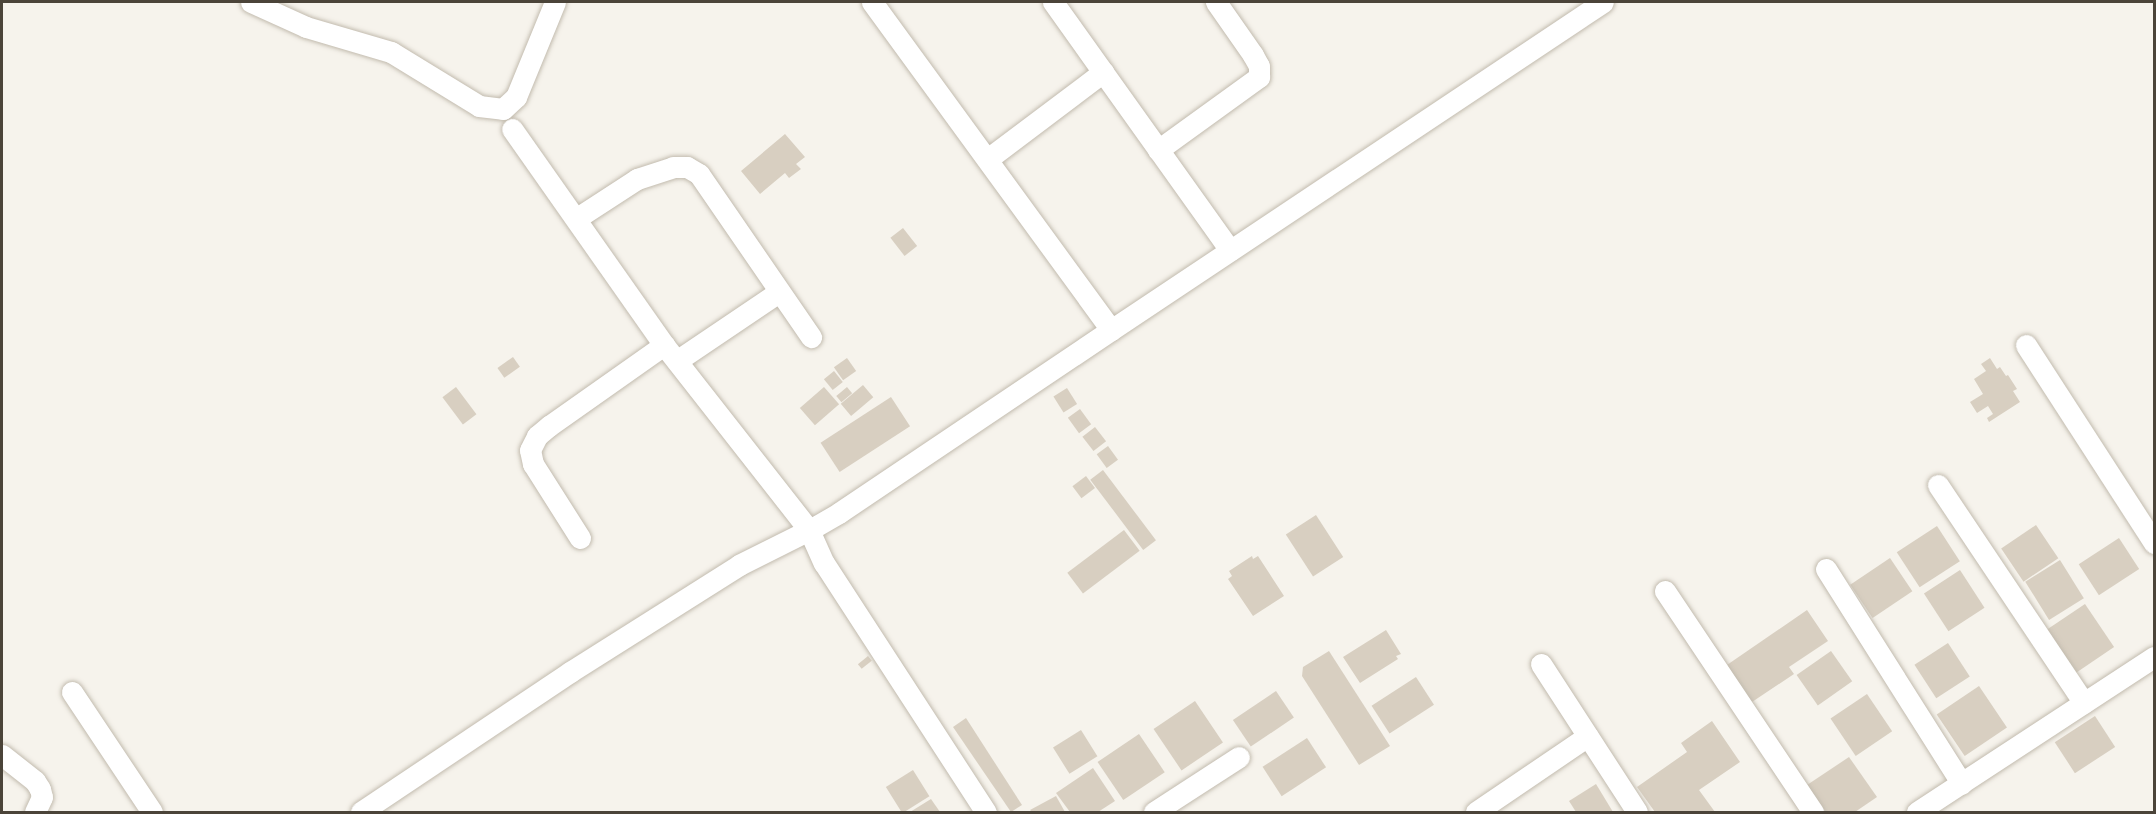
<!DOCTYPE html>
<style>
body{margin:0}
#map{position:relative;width:2156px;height:814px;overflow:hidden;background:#f6f3ec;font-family:"Exo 2",sans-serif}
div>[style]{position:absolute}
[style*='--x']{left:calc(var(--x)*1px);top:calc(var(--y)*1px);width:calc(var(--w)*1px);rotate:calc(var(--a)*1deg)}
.building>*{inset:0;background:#d8cfc1;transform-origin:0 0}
.roads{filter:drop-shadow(0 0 2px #c2bbae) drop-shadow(0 0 2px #c2bbae)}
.minor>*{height:21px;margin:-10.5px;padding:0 10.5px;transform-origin:10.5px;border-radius:10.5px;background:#fff}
span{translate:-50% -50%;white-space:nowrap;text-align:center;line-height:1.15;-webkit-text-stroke:4.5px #fff;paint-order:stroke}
.frame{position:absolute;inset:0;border:3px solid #4b4439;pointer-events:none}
</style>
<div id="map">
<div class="building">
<i style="clip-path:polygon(785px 134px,805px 157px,796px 164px,801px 169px,789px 178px,785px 173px,760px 194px,741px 171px)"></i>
<i style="left:903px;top:228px;width:23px;height:16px;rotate:52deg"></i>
<i style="left:513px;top:357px;width:12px;height:19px;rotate:55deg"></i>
<i style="left:847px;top:358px;width:16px;height:16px;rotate:55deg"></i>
<i style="clip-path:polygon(1990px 358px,1997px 369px,2000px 367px,2006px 376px,2008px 375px,2017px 389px,2013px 391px,2020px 402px,1989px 422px,1987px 418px,1993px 414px,1988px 406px,1977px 413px,1970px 402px,1983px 394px,1974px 379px,1986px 371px,1981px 364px)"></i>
<i style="left:834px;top:371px;width:14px;height:13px;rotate:51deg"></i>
<i style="left:863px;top:385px;width:16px;height:29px;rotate:50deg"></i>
<i style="left:456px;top:387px;width:34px;height:17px;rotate:53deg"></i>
<i style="left:824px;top:387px;width:23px;height:32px;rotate:49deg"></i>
<i style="left:847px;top:387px;width:8px;height:14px;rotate:50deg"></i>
<i style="left:1067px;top:388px;width:19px;height:16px;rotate:58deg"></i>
<i style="left:891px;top:397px;width:35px;height:84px;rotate:57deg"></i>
<i style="left:1080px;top:409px;width:19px;height:15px;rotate:54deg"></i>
<i style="left:1095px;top:427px;width:18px;height:16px;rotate:52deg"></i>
<i style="left:1108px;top:446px;width:17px;height:14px;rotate:54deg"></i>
<i style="left:1103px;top:470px;width:88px;height:16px;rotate:53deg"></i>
<i style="left:1086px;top:476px;width:15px;height:17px;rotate:53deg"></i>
<i style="left:1316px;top:515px;width:50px;height:36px;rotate:57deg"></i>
<i style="left:2036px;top:525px;width:40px;height:42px;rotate:56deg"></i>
<i style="left:1937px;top:526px;width:42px;height:48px;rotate:57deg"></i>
<i style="left:1124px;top:530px;width:26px;height:71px;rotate:53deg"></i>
<i style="left:2119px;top:538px;width:37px;height:48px;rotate:57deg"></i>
<i style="clip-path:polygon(1252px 556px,1253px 559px,1258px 556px,1284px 596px,1253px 616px,1228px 579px,1232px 576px,1229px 571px)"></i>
<i style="left:1890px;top:558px;width:40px;height:48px;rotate:56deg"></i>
<i style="left:2060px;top:560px;width:45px;height:41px;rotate:58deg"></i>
<i style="left:1960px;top:570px;width:45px;height:43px;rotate:57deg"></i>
<i style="left:2085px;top:604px;width:52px;height:48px;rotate:56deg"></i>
<i style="clip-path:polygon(1807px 610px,1828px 641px,1789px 667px,1794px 674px,1749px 704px,1724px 667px)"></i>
<i style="clip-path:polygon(1386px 630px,1401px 654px,1396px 656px,1398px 659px,1360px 683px,1343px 657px)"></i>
<i style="left:1948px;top:643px;width:40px;height:40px;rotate:57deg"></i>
<i style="clip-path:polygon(1329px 651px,1390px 746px,1359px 765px,1302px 676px,1303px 667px)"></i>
<i style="left:1831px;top:651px;width:37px;height:42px;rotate:55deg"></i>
<i style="left:868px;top:656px;width:6px;height:13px;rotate:51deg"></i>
<i style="left:1416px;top:677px;width:33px;height:53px;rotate:57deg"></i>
<i style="left:1979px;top:686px;width:50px;height:51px;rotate:56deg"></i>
<i style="left:1276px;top:691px;width:32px;height:52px;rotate:56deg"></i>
<i style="left:1867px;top:694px;width:45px;height:44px;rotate:56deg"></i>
<i style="left:1195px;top:701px;width:50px;height:50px;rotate:56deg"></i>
<i style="left:2095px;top:716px;width:37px;height:48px;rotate:57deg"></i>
<i style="clip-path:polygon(966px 718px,1022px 805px,1011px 812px,953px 727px)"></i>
<i style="clip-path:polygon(1712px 721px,1740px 762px,1699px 790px,1715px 812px,1655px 812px,1637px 787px,1687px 752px,1681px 743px)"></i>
<i style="left:1081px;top:730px;width:31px;height:33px;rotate:58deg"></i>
<i style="left:1139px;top:734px;width:46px;height:50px;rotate:56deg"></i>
<i style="left:1307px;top:738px;width:35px;height:53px;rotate:57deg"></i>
<i style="clip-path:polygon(1849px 757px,1877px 797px,1855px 812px,1826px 812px,1807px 785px)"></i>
<i style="clip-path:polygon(1093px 768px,1115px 801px,1098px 812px,1070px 812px,1056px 793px)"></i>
<i style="left:913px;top:770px;width:31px;height:32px;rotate:58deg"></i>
<i style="clip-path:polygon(1596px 784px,1613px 812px,1576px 812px,1569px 801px)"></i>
<i style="clip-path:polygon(1056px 796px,1065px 812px,1032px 812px,1030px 810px)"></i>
<i style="clip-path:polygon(931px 799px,940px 812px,910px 812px)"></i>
</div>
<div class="roads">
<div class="minor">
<i style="--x:251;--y:2;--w:60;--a:24.4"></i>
<i style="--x:306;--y:27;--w:89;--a:16.4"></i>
<i style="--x:391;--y:52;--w:103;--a:31.5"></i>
<i style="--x:479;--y:106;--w:24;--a:7"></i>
<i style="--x:503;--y:109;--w:18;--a:-43"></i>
<i style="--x:516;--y:97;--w:103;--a:-67.7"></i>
<i style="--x:872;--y:2;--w:406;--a:53.9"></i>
<i style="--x:1111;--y:330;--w:328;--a:146.1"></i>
<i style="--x:839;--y:513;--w:34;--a:150"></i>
<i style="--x:809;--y:530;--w:36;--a:66"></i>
<i style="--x:824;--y:563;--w:297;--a:57"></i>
<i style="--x:1053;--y:2;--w:305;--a:54.5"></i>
<i style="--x:1158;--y:150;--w:125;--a:-35.9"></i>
<i style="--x:1259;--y:77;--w:11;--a:-90"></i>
<i style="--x:1259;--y:66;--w:13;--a:-119"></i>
<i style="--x:1253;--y:55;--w:65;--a:-124.9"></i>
<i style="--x:989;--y:158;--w:143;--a:-37"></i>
<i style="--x:577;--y:218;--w:72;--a:-33"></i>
<i style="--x:637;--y:179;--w:38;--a:-18"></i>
<i style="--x:673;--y:167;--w:14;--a:0"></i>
<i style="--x:687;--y:167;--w:14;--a:30"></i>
<i style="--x:699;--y:174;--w:198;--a:55.5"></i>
<i style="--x:1111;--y:330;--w:591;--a:-33.69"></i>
<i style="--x:2026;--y:345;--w:236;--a:57.1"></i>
<i style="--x:678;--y:360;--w:122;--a:-34"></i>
<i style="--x:1938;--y:485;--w:262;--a:56.2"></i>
<i style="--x:580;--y:538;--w:88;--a:-122.4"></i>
<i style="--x:533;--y:464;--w:14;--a:-102"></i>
<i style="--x:530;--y:450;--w:16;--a:-63"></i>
<i style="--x:537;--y:436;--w:16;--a:-40"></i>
<i style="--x:549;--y:426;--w:141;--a:-35.2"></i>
<i style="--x:1826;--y:569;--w:254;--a:57.7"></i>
<i style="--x:1665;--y:591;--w:266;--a:56.2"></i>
<i style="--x:1541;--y:664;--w:176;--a:57"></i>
<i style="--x:72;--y:692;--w:144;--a:56.3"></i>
<i style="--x:2;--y:755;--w:42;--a:38.2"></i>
<i style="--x:35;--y:781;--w:9;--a:58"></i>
<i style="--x:40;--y:789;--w:8;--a:76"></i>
<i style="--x:42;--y:797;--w:17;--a:115"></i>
<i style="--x:361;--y:812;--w:252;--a:-33.8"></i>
<i style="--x:570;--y:672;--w:200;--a:-32.3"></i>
<i style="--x:739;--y:565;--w:78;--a:-26.6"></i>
<i style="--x:809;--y:530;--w:235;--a:-128.1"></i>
<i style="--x:664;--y:345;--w:264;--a:-125.1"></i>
<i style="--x:1154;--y:812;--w:101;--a:-32.9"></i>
<i style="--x:1476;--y:812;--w:135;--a:-34.2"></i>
<i style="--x:1917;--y:812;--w:283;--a:-33.2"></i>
</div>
</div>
<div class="frame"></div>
</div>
